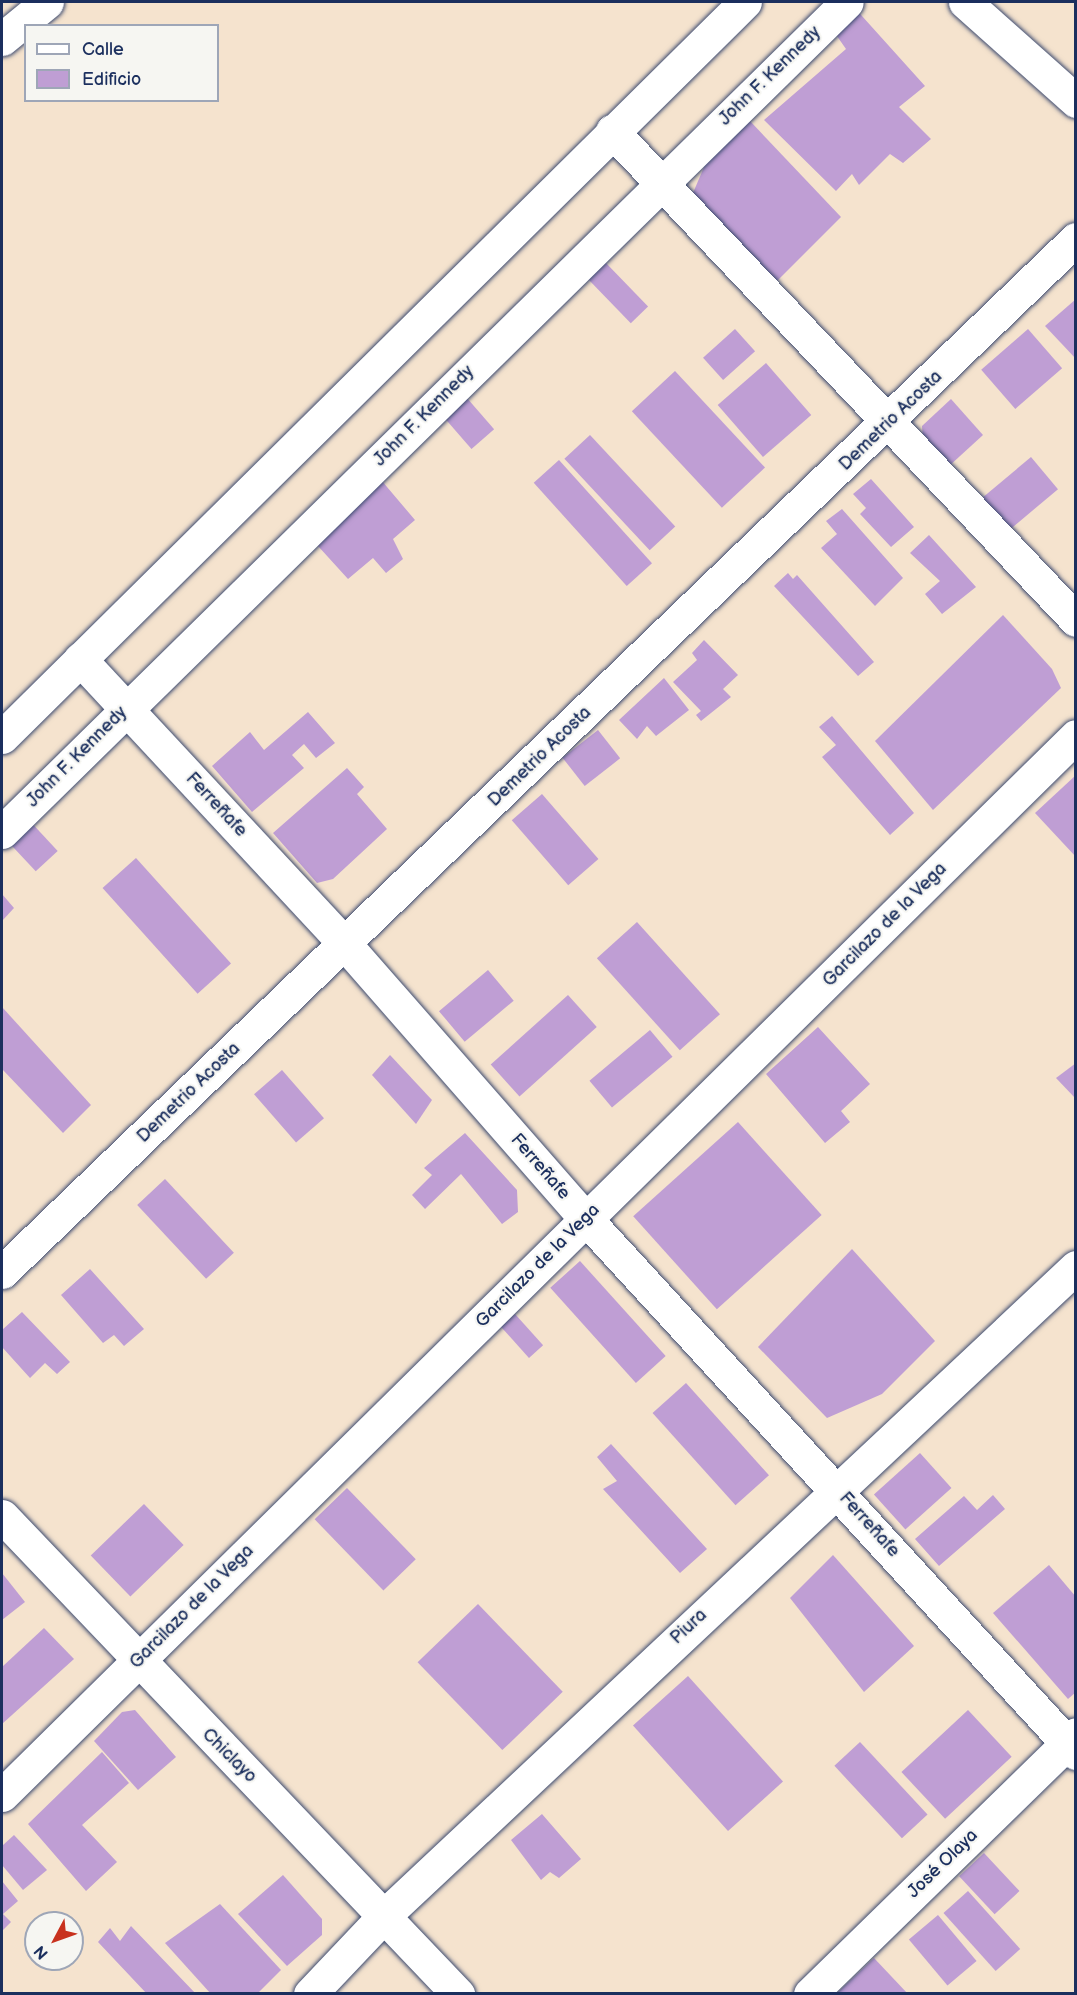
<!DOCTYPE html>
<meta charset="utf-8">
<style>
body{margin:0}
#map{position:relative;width:1077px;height:1995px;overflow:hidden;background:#f5e3ce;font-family:"Balsamiq Sans",sans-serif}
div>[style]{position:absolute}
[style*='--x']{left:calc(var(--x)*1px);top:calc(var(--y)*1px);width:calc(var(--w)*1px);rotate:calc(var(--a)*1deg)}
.building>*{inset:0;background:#bf9ed4;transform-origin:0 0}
.roads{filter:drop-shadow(0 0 2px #3c4a6f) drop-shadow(0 0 2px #3c4a6f)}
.minor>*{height:33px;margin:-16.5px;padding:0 16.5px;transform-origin:16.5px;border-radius:16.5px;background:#fff}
.tertiary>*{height:33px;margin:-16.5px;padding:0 16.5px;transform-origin:16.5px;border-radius:16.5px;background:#fff}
span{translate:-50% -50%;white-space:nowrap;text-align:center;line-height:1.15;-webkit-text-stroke:4.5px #f6f6f2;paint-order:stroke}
.street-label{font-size:18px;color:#1b2f5e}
.frame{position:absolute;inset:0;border:3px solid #1b2f5e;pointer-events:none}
.legend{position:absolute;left:24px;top:24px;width:195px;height:78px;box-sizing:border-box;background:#f6f6f2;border:2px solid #9ea6b7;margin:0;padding:8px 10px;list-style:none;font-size:18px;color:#1b2f5e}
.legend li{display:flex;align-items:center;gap:12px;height:30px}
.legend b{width:30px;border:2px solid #9ea6b7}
.north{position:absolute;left:24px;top:1911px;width:60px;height:60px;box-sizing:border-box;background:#f6f6f2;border:2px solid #9ea6b7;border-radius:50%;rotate:229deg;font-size:16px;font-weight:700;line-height:24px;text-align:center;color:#1b2f5e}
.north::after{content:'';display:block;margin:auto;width:21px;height:27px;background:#c8321e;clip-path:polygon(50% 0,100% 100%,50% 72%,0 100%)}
</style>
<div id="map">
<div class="building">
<i style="clip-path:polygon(853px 6px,925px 86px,899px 107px,931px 139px,903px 163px,890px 154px,859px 185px,852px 174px,836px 191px,764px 120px,846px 49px,832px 29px)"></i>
<i style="clip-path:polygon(750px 121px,841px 217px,772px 286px,690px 200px,707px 160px)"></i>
<i style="left:605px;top:262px;width:62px;height:24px;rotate:46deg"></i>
<i style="clip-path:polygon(1076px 299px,1076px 359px,1045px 326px)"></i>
<i style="left:735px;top:329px;width:30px;height:43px;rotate:48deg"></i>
<i style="left:1028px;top:329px;width:52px;height:62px;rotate:49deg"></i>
<i style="left:766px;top:363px;width:69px;height:64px;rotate:49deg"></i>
<i style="left:675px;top:371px;width:132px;height:59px;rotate:47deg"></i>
<i style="left:460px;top:390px;width:52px;height:30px;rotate:49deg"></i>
<i style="clip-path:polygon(951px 399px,983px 435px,948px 467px,923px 439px,922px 426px)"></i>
<i style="left:590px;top:435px;width:125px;height:35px;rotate:47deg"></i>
<i style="left:1031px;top:457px;width:42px;height:67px;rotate:50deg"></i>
<i style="left:559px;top:460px;width:139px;height:34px;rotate:48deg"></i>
<i style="clip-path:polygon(376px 474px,415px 520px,393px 539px,403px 559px,386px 573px,373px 558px,348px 579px,308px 535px)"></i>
<i style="clip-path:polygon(871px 479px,914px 527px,891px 547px,860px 514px,866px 508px,853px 494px)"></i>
<i style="clip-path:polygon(842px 509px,903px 578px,875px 606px,821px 548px,837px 534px,826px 521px)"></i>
<i style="clip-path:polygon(929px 535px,976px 587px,942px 614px,925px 594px,940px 581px,910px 553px)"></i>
<i style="clip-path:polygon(788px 573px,793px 579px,797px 575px,874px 662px,858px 676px,774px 586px)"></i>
<i style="clip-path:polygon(1003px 615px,1052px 669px,1061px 688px,933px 810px,875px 741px)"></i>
<i style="clip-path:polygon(704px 640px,738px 675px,723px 689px,731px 697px,701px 721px,696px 715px,701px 711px,673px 682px,697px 660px,692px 653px)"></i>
<i style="clip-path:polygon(664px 678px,689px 710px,656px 736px,647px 726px,637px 739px,619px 720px)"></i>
<i style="clip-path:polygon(308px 712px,335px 743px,316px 758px,304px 744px,292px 755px,304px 768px,252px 812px,212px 766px,250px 732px,264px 750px)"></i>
<i style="clip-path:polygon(832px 716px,914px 813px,890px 835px,822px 757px,836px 745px,819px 727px)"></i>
<i style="left:598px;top:730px;width:36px;height:45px;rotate:52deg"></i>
<i style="clip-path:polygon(347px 768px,364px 787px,357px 794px,387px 829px,333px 879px,317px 883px,273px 833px)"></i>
<i style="clip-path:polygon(1076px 775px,1076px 857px,1035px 813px)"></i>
<i style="left:542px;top:794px;width:86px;height:40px;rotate:49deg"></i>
<i style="left:27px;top:818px;width:45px;height:30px;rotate:47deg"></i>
<i style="left:136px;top:858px;width:142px;height:45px;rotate:48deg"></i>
<i style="clip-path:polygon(2px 894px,14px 908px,2px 921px)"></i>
<i style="left:637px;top:922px;width:124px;height:54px;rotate:48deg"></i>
<i style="left:488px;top:970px;width:40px;height:64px;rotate:50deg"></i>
<i style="left:568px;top:995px;width:43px;height:104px;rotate:48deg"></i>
<i style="clip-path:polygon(2px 1007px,91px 1105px,63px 1133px,2px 1069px)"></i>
<i style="clip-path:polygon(818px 1027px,870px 1084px,841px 1111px,850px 1122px,825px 1143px,766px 1074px)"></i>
<i style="left:650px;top:1030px;width:35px;height:79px;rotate:50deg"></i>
<i style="clip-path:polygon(390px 1055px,432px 1100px,416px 1124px,372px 1075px)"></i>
<i style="clip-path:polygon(1076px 1063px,1076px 1099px,1056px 1078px)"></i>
<i style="left:282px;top:1070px;width:64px;height:37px;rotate:49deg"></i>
<i style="left:738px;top:1122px;width:125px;height:141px;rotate:48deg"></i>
<i style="clip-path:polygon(465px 1133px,517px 1190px,518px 1212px,502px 1224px,461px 1174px,425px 1209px,412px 1195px,432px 1175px,424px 1168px)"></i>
<i style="left:165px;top:1179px;width:101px;height:38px;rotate:47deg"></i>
<i style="clip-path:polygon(852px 1249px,935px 1341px,882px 1394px,827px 1418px,758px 1347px)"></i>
<i style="left:580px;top:1261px;width:128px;height:40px;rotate:48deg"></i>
<i style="clip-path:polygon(90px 1269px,144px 1329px,124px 1346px,114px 1335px,103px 1343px,61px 1295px)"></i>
<i style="clip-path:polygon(22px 1312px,70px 1362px,57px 1374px,45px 1363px,30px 1378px,2px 1347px,2px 1330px)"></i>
<i style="left:515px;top:1314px;width:42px;height:19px;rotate:48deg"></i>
<i style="left:686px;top:1383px;width:124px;height:45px;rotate:48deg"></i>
<i style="clip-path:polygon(611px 1444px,707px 1549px,680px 1573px,603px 1489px,617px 1481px,597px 1457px)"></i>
<i style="left:920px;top:1453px;width:47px;height:62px;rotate:48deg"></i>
<i style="left:347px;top:1488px;width:99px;height:45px;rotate:46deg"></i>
<i style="clip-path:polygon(993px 1495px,1005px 1509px,939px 1566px,915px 1539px,964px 1496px,977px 1510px)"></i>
<i style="left:144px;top:1504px;width:57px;height:74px;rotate:46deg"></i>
<i style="clip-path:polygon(833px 1555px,914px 1646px,864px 1692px,790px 1598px)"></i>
<i style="clip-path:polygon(1049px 1565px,1076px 1597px,1076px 1692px,1068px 1699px,993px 1613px)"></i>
<i style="clip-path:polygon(2px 1573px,25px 1602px,2px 1620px)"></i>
<i style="left:478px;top:1604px;width:122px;height:84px;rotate:46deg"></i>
<i style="clip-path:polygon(44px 1628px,74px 1659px,2px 1724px,2px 1667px)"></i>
<i style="left:688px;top:1676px;width:142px;height:74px;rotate:48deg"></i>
<i style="clip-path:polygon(135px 1710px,176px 1757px,138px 1790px,94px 1741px,122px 1712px)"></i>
<i style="left:968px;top:1710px;width:64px;height:91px;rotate:47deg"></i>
<i style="left:860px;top:1742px;width:99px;height:35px;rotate:47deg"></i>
<i style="clip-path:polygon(102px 1752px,129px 1783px,82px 1825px,117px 1862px,86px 1891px,28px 1824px)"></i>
<i style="clip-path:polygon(542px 1814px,581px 1859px,559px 1878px,550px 1872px,541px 1880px,511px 1840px)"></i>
<i style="clip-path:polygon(14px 1835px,47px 1870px,23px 1890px,2px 1865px,2px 1846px)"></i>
<i style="left:984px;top:1853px;width:52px;height:34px;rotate:47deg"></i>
<i style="clip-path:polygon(283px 1875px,322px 1919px,322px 1935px,287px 1966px,238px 1914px)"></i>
<i style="clip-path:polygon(2px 1881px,18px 1901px,3px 1914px,11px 1922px,2px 1931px)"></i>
<i style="left:968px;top:1891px;width:78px;height:33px;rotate:48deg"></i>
<i style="clip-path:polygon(220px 1904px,281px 1970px,257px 1994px,211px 1994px,165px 1943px)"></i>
<i style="left:938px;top:1915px;width:60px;height:38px;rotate:50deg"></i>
<i style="clip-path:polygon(131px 1926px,196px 1994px,147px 1994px,98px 1942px,110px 1928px,120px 1941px)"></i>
<i style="clip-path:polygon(874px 1958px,908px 1994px,836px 1994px)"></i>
</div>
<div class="roads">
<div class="minor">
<i style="--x:965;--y:2;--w:149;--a:41.7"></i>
<i style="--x:2;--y:39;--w:58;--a:-39.4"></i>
<i style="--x:612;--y:131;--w:674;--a:46.5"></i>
<i style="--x:80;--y:659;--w:389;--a:47.1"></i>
<i style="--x:345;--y:944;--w:366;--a:48.8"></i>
<i style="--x:586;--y:1219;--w:725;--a:47.46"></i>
<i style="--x:2;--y:1272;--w:1490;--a:-43.89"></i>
<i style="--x:2;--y:1516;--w:661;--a:46.35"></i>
<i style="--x:2;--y:1795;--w:1508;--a:-44.6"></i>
<i style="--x:310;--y:1994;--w:110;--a:-46.5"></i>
<i style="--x:386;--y:1914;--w:946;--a:-43.16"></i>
<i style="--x:810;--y:1994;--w:372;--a:-44.3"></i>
</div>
<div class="tertiary">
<i style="--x:2;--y:737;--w:1045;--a:-44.69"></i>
<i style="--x:2;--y:832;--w:1184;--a:-44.49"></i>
</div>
</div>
<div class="street-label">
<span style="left:770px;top:76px;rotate:-44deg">John F. Kennedy</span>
<span style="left:424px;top:416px;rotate:-45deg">John F. Kennedy</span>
<span style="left:891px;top:421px;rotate:-44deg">Demetrio Acosta</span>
<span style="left:77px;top:757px;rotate:-45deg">John F. Kennedy</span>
<span style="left:540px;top:757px;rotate:-44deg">Demetrio Acosta</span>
<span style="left:216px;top:805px;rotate:47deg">Ferreñafe</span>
<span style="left:885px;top:925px;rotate:-45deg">Garcilazo de la Vega</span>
<span style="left:189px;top:1093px;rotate:-44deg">Demetrio Acosta</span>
<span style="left:540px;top:1167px;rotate:49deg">Ferreñafe</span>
<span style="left:538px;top:1266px;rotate:-45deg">Garcilazo de la Vega</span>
<span style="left:869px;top:1525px;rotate:48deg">Ferreñafe</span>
<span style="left:192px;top:1607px;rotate:-45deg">Garcilazo de la Vega</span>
<span style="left:689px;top:1627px;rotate:-43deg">Piura</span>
<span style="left:229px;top:1756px;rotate:45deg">Chiclayo</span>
<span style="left:943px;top:1864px;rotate:-44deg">José Olaya</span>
</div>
<div class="frame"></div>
<ul class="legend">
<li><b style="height:8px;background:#fff"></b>Calle</li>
<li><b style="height:16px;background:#bf9ed4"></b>Edificio</li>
</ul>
<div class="north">N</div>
</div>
